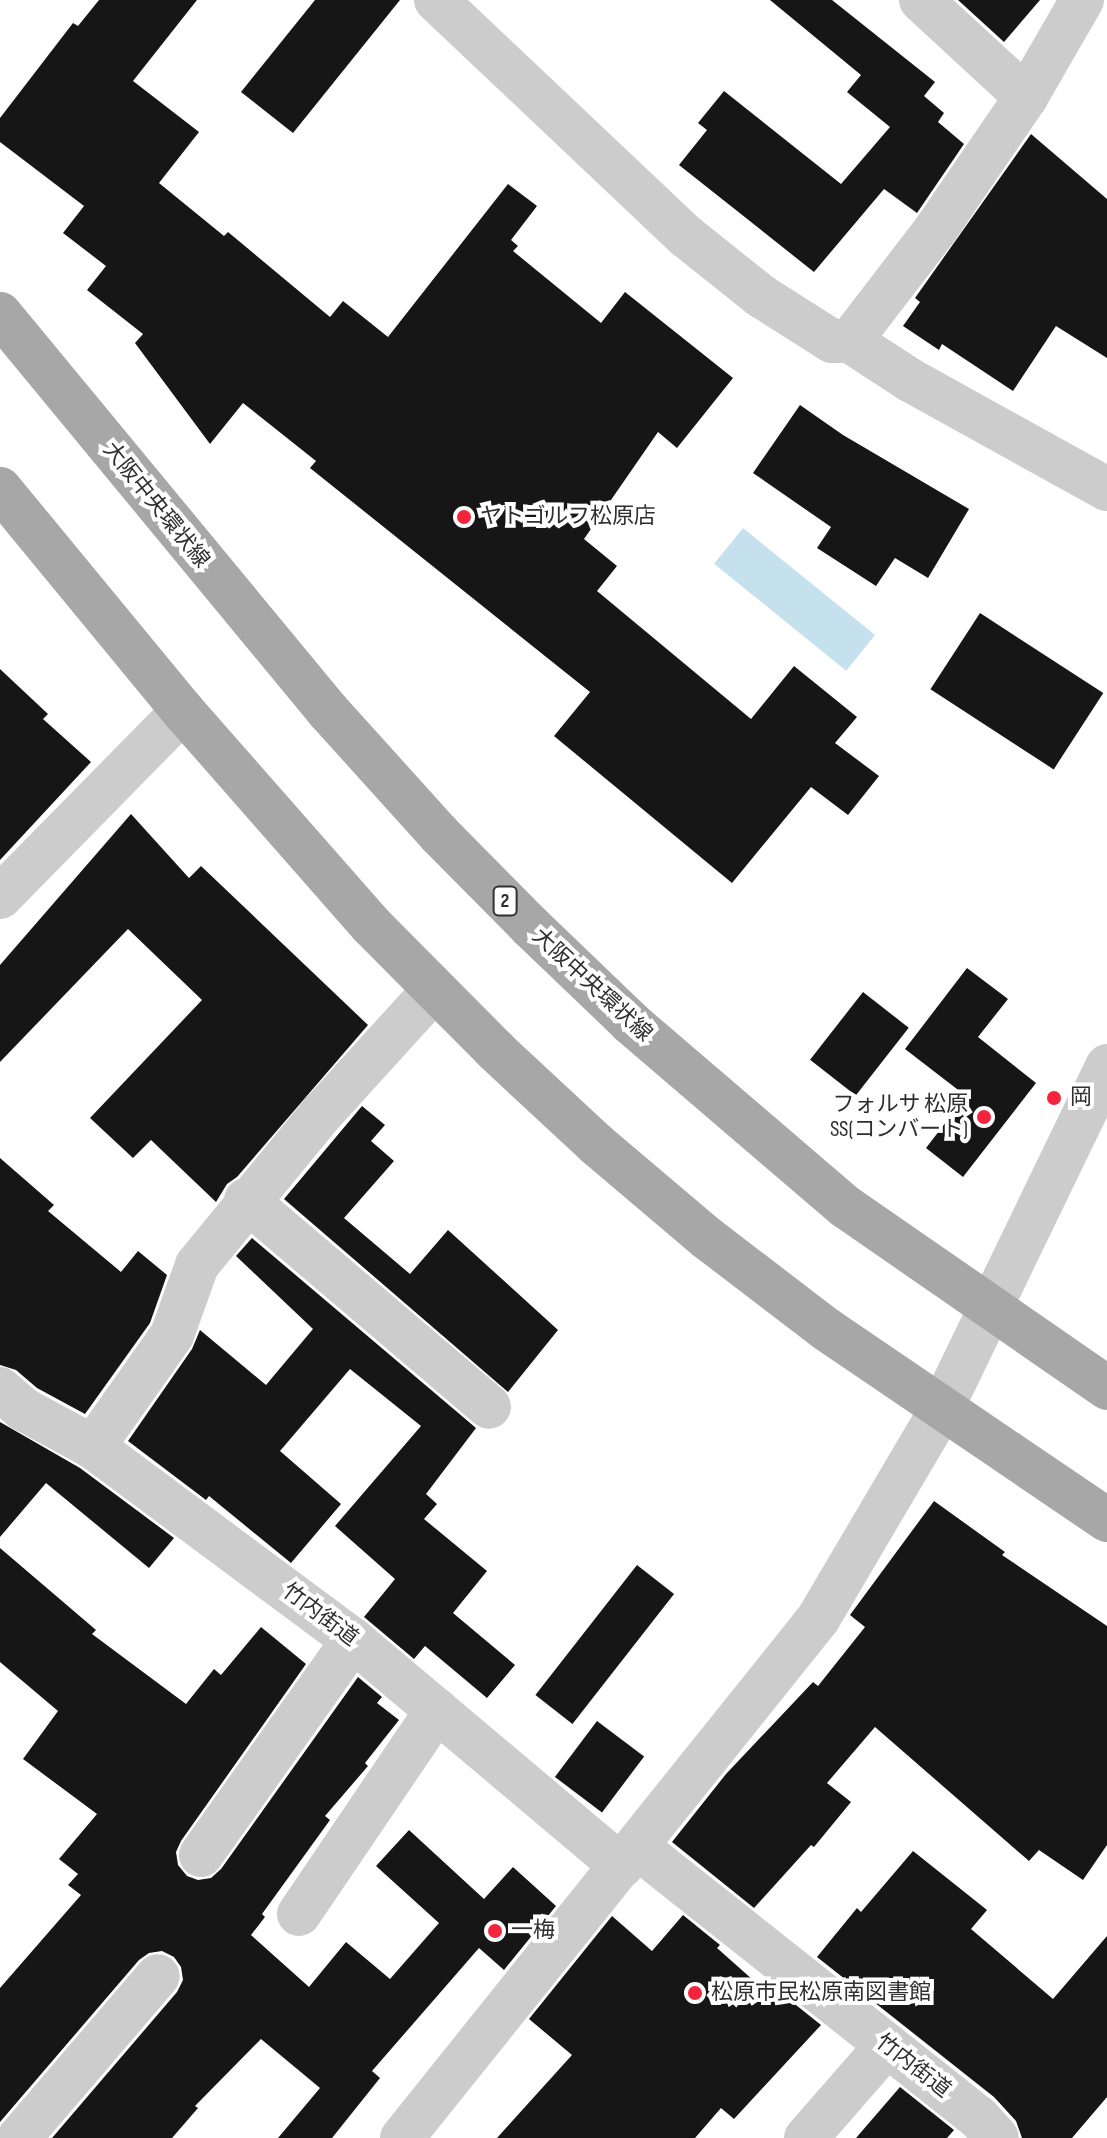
<!DOCTYPE html>
<meta charset="utf-8">
<style>
body{margin:0}
#map{position:relative;width:1107px;height:2138px;overflow:hidden;background:#fff;font-family:"Sofia Sans Condensed","Noto Sans JP",sans-serif}
div>[style]{position:absolute}
[style*='--x']{left:calc(var(--x)*1px);top:calc(var(--y)*1px);width:calc(var(--w)*1px);rotate:calc(var(--a)*1deg)}
.water>*{inset:0;background:#c6e1ee;transform-origin:0 0}
.building>*{inset:0;background:#161616;transform-origin:0 0}
.minor>*{height:44px;margin:-22px;padding:0 22px;transform-origin:22px;border-radius:22px;background:#ccc}
.major>*{height:44px;margin:-22px;padding:0 22px;transform-origin:22px;border-radius:22px;background:#a7a7a7}
.dots>*{width:22px;height:22px;translate:-50% -50%;box-sizing:border-box;border:4px solid #fff;border-radius:50%}
span{translate:-50% -50%;white-space:nowrap;text-align:center;line-height:1.15;-webkit-text-stroke:8px #fff;paint-order:stroke}
.shield-label span{padding:2px 6px;background:#fff;border:2px solid;border-radius:6px;-webkit-text-stroke-width:0}
.shield-label{font-size:20px;color:#2f2f2f;font-weight:700}
.street-label{font-size:22px;color:#2f2f2f}
.poi-label{font-size:22px;color:#2f2f2f}
.left{translate:0 -50%;text-align:left}
.right{translate:-100% -50%;text-align:right}
</style>
<div id="map">
<div class="water">
<i style="left:743px;top:528px;width:170px;height:46px;rotate:39deg"></i>
</div>
<div class="building">
<i style="clip-path:polygon(99px 0,197px 0,133px 81px,199px 132px,159px 183px,224px 236px,228px 232px,330px 317px,343px 301px,388px 337px,508px 184px,537px 206px,511px 240px,518px 246px,513px 251px,601px 323px,625px 292px,733px 378px,677px 448px,658px 432px,584px 539px,617px 566px,597px 591px,751px 719px,794px 666px,857px 717px,835px 743px,879px 776px,848px 815px,811px 787px,732px 883px,554px 736px,590px 692px,310px 468px,316px 461px,243px 403px,210px 444px,135px 343px,143px 334px,87px 290px,106px 266px,63px 233px,84px 206px,0 142px,0 118px,73px 23px,78px 26px)"></i>
<i style="clip-path:polygon(315px 0,400px 0,293px 133px,241px 92px)"></i>
<i style="clip-path:polygon(770px 0,832px 0,935px 82px,924px 96px,944px 113px,938px 122px,964px 144px,917px 213px,884px 189px,814px 272px,679px 165px,707px 130px,698px 123px,724px 91px,841px 184px,890px 127px,847px 92px,861px 75px)"></i>
<i style="clip-path:polygon(958px 0,1040px 0,1004px 42px)"></i>
<i style="clip-path:polygon(1031px 134px,1107px 199px,1107px 358px,1056px 326px,1013px 391px,942px 344px,939px 350px,903px 326px,920px 302px,915px 298px)"></i>
<i style="clip-path:polygon(800px 405px,843px 435px,969px 509px,928px 578px,895px 558px,876px 586px,817px 548px,831px 527px,753px 473px)"></i>
<i style="left:980px;top:613px;width:147px;height:91px;rotate:33deg"></i>
<i style="clip-path:polygon(0 669px,48px 714px,43px 719px,91px 762px,0 860px)"></i>
<i style="clip-path:polygon(131px 814px,189px 878px,201px 866px,368px 1025px,237px 1177px,227px 1184px,216px 1202px,151px 1140px,133px 1158px,90px 1118px,202px 1000px,128px 929px,0 1062px,0 965px)"></i>
<i style="clip-path:polygon(967px 968px,1008px 999px,978px 1037px,1036px 1083px,963px 1177px,926px 1148px,966px 1096px,905px 1049px)"></i>
<i style="left:863px;top:992px;width:58px;height:86px;rotate:38deg"></i>
<i style="clip-path:polygon(362px 1106px,385px 1125px,371px 1141px,394px 1161px,344px 1218px,410px 1274px,448px 1230px,558px 1330px,508px 1392px,284px 1199px)"></i>
<i style="clip-path:polygon(0 1158px,54px 1205px,48px 1211px,121px 1272px,138px 1251px,167px 1275px,150px 1323px,85px 1414px,37px 1388px,16px 1370px,0 1365px)"></i>
<i style="clip-path:polygon(252px 1238px,476px 1428px,426px 1494px,437px 1504px,424px 1519px,487px 1571px,453px 1613px,515px 1665px,487px 1698px,425px 1646px,414px 1659px,364px 1617px,395px 1579px,335px 1526px,421px 1426px,350px 1369px,280px 1451px,341px 1504px,291px 1563px,209px 1496px,206px 1500px,128px 1441px,192px 1349px,200px 1330px,266px 1385px,313px 1329px,236px 1256px)"></i>
<i style="clip-path:polygon(0 1422px,80px 1468px,174px 1538px,149px 1568px,46px 1483px,0 1537px)"></i>
<i style="clip-path:polygon(934px 1501px,1005px 1552px,1002px 1555px,1107px 1626px,1107px 1845px,1083px 1880px,1039px 1850px,1029px 1861px,875px 1727px,827px 1783px,851px 1802px,814px 1847px,811px 1845px,754px 1908px,672px 1842px,726px 1774px,813px 1682px,818px 1686px,865px 1627px,850px 1615px)"></i>
<i style="clip-path:polygon(0 1548px,96px 1630px,92px 1634px,186px 1704px,214px 1669px,221px 1675px,261px 1627px,306px 1664px,181px 1841px,176px 1852px,178px 1865px,187px 1876px,198px 1880px,211px 1878px,221px 1869px,358px 1677px,382px 1697px,377px 1703px,399px 1720px,365px 1763px,368px 1766px,325px 1816px,330px 1820px,262px 1914px,265px 1917px,251px 1935px,309px 1987px,346px 1942px,390px 1979px,439px 1923px,376px 1866px,409px 1830px,484px 1899px,513px 1867px,556px 1906px,504px 1970px,479px 1948px,372px 2071px,380px 2078px,332px 2138px,278px 2138px,320px 2088px,261px 2039px,195px 2106px,198px 2108px,172px 2138px,52px 2138px,177px 1992px,183px 1980px,181px 1967px,174px 1957px,162px 1951px,149px 1953px,139px 1960px,0 2122px,0 1988px,81px 1895px,68px 1885px,78px 1874px,59px 1859px,97px 1814px,23px 1759px,58px 1711px,0 1662px)"></i>
<i style="left:637px;top:1565px;width:47px;height:165px;rotate:38deg"></i>
<i style="left:597px;top:1721px;width:59px;height:70px;rotate:37deg"></i>
<i style="clip-path:polygon(913px 1851px,987px 1910px,971px 1929px,1053px 1999px,1107px 1936px,1107px 2097px,1072px 2138px,1022px 2138px,1016px 2121px,994px 2097px,817px 1957px,857px 1908px,861px 1912px)"></i>
<i style="clip-path:polygon(683px 1915px,720px 1945px,717px 1948px,770px 1995px,776px 1989px,821px 2025px,734px 2119px,721px 2108px,695px 2138px,497px 2138px,572px 2055px,529px 2019px,612px 1916px,652px 1951px)"></i>
<i style="clip-path:polygon(900px 2087px,954px 2130px,947px 2138px,856px 2138px)"></i>
</div>
<div class="minor">
<i style="--x:436;--y:0;--w:345;--a:43.4"></i>
<i style="--x:687;--y:237;--w:95;--a:38.6"></i>
<i style="--x:761;--y:296;--w:84;--a:32.4"></i>
<i style="--x:832;--y:341;--w:18;--a:0"></i>
<i style="--x:850;--y:341;--w:141;--a:-52.5"></i>
<i style="--x:936;--y:229;--w:160;--a:-55.7"></i>
<i style="--x:1026;--y:97;--w:112;--a:-60"></i>
<i style="--x:921;--y:0;--w:143;--a:42.7"></i>
<i style="--x:850;--y:341;--w:72;--a:33"></i>
<i style="--x:910;--y:380;--w:225;--a:29"></i>
<i style="--x:0;--y:897;--w:261;--a:-45.5"></i>
<i style="--x:246;--y:1200;--w:319;--a:40.4"></i>
<i style="--x:0;--y:1389;--w:30;--a:41"></i>
<i style="--x:23;--y:1409;--w:80;--a:28.5"></i>
<i style="--x:93;--y:1447;--w:324;--a:36.6"></i>
<i style="--x:353;--y:1640;--w:351;--a:40.1"></i>
<i style="--x:93;--y:1447;--w:137;--a:-54.8"></i>
<i style="--x:172;--y:1335;--w:74;--a:-70.3"></i>
<i style="--x:197;--y:1265;--w:197;--a:-50.6"></i>
<i style="--x:322;--y:1113;--w:166;--a:-47.7"></i>
<i style="--x:637;--y:1847;--w:435;--a:38.4"></i>
<i style="--x:978;--y:2117;--w:28;--a:48"></i>
<i style="--x:201;--y:1855;--w:263;--a:-54.7"></i>
<i style="--x:299;--y:1914;--w:246;--a:-55.9"></i>
<i style="--x:19;--y:2138;--w:213;--a:-49.4"></i>
<i style="--x:402;--y:2138;--w:665;--a:-51.29"></i>
<i style="--x:818;--y:1619;--w:243;--a:-59.5"></i>
<i style="--x:941;--y:1410;--w:382;--a:-64.2"></i>
<i style="--x:806;--y:2138;--w:123;--a:-48.9"></i>
</div>
<div class="major">
<i style="--x:0;--y:314;--w:515;--a:50.44"></i>
<i style="--x:328;--y:711;--w:166;--a:47.9"></i>
<i style="--x:439;--y:834;--w:129;--a:45.3"></i>
<i style="--x:530;--y:926;--w:140;--a:43.8"></i>
<i style="--x:631;--y:1023;--w:283;--a:40.6"></i>
<i style="--x:846;--y:1207;--w:318;--a:34.7"></i>
<i style="--x:0;--y:489;--w:288;--a:50.5"></i>
<i style="--x:183;--y:711;--w:285;--a:48.7"></i>
<i style="--x:371;--y:925;--w:177;--a:45.2"></i>
<i style="--x:496;--y:1051;--w:137;--a:42.9"></i>
<i style="--x:596;--y:1144;--w:145;--a:40.3"></i>
<i style="--x:707;--y:1238;--w:150;--a:37.4"></i>
<i style="--x:826;--y:1329;--w:340;--a:34.2"></i>
</div>
<div class="dots">
<i style="left:464px;top:517px;background:#f3243c"></i>
<i style="left:1054px;top:1098px;background:#f3243c"></i>
<i style="left:984px;top:1117px;background:#f3243c"></i>
<i style="left:495px;top:1931px;background:#f3243c"></i>
<i style="left:695px;top:1993px;background:#f3243c"></i>
</div>
<div class="shield-label">
<span style="left:505px;top:901px">2</span>
</div>
<div class="street-label">
<span style="left:156px;top:505px;rotate:51deg">大阪中央環状線</span>
<span style="left:592px;top:985px;rotate:43deg">大阪中央環状線</span>
<span style="left:320px;top:1615px;rotate:37deg">竹内街道</span>
<span style="left:913px;top:2066px;rotate:38deg">竹内街道</span>
</div>
<div class="poi-label">
<span class="left" style="left:480px;top:517px">ヤトゴルフ松原店</span>
<span class="left" style="left:1070px;top:1098px">岡</span>
<span class="right" style="left:968px;top:1117px">フォルサ 松原<br>SS(コンバート)</span>
<span class="left" style="left:511px;top:1931px">一梅</span>
<span class="left" style="left:711px;top:1993px">松原市民松原南図書館</span>
</div>
</div>
